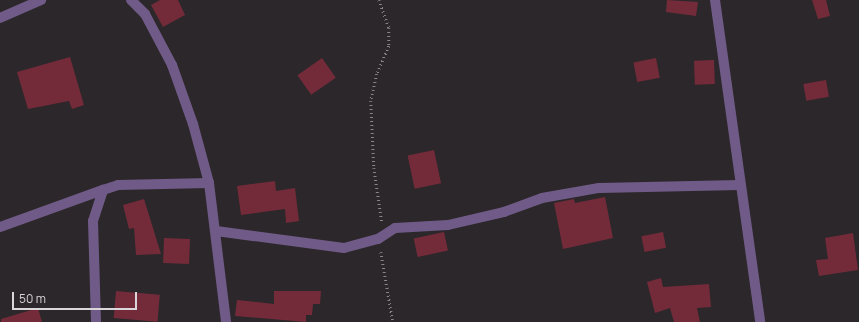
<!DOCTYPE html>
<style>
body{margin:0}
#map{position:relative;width:859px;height:322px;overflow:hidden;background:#2c272a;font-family:Manrope,sans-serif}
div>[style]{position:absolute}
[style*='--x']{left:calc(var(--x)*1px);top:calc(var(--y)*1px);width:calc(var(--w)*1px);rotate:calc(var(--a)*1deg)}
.building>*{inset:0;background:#732b3a;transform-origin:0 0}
.path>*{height:2.5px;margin-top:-1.25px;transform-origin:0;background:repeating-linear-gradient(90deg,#898487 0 1px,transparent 0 4px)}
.street>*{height:10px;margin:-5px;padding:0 5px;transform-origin:5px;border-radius:5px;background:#705b88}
span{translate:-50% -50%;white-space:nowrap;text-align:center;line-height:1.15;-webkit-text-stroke:4px #2c272a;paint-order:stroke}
.scale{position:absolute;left:12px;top:292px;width:125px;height:18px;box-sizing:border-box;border:2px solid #dad6d9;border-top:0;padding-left:5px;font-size:12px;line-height:14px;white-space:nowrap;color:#dad6d9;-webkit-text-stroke:3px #2c272a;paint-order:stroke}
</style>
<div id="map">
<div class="building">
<i style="clip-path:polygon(160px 0,178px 0,185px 15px,163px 27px,151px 5px)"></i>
<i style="clip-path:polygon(667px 0,698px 2px,696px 16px,666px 12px)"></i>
<i style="clip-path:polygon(812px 0,826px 0,830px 16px,818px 19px)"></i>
<i style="clip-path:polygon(70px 57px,84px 105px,72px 109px,69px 101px,28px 109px,17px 72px)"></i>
<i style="left:322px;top:58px;width:24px;height:30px;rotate:55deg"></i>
<i style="left:656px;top:58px;width:20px;height:23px;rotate:79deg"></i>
<i style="left:714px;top:60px;width:24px;height:20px;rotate:88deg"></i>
<i style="left:826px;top:80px;width:17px;height:23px;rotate:80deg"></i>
<i style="left:434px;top:150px;width:34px;height:27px;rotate:78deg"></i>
<i style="clip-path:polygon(275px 181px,276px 191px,295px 188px,299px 221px,286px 223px,285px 209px,241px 215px,237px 186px)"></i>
<i style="clip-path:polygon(605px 197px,613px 238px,563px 249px,554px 203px,574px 199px,575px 203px)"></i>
<i style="clip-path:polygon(144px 199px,161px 254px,136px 255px,134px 228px,129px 229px,123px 205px)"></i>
<i style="left:444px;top:232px;width:19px;height:31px;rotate:78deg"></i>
<i style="left:663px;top:232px;width:16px;height:22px;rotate:79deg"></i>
<i style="clip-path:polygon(853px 233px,858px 270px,819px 276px,816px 260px,828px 259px,825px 238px)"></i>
<i style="left:164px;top:238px;width:26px;height:25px;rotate:2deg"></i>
<i style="clip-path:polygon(661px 278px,663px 287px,709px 284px,711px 307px,697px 308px,700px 322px,674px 322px,670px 308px,655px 313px,647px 282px)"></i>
<i style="left:116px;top:291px;width:44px;height:27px;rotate:5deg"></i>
<i style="clip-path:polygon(274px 291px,321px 291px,320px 304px,313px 304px,312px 315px,306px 315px,306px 322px,235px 316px,237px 300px,274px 304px)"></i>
<i style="clip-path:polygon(38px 308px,42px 322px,1px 322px,1px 319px)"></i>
</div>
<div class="path">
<i style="--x:379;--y:0;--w:30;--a:70"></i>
<i style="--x:389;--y:28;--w:18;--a:90"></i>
<i style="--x:389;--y:46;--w:30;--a:113"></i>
<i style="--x:377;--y:74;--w:28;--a:103"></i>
<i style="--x:371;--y:101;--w:67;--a:87.4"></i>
<i style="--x:374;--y:168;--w:55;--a:81.6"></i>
<i style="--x:381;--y:252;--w:71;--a:80.3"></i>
</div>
<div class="street">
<i style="--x:131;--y:0;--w:20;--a:45"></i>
<i style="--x:145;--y:14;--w:58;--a:62.1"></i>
<i style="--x:172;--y:65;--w:63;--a:70.4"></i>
<i style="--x:193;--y:124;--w:61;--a:74.8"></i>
<i style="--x:209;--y:183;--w:140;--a:83"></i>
<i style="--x:715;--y:0;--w:325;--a:82"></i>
<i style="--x:0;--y:18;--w:45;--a:-23.7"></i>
<i style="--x:0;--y:227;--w:109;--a:-19.8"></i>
<i style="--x:216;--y:231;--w:129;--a:7.6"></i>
<i style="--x:344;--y:248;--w:35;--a:-15"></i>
<i style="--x:378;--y:239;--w:20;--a:-33"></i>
<i style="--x:395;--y:228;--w:53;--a:-3.2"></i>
<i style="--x:448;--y:225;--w:57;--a:-13.1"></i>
<i style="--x:504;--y:212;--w:40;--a:-20.2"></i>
<i style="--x:542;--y:198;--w:58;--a:-10"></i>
<i style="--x:599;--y:188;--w:140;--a:-1.2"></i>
<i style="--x:96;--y:322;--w:101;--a:-91.7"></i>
<i style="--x:93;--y:221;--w:33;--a:-72"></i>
<i style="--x:103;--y:190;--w:16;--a:-18"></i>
<i style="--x:118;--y:185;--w:91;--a:-1.3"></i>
</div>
<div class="scale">50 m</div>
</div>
